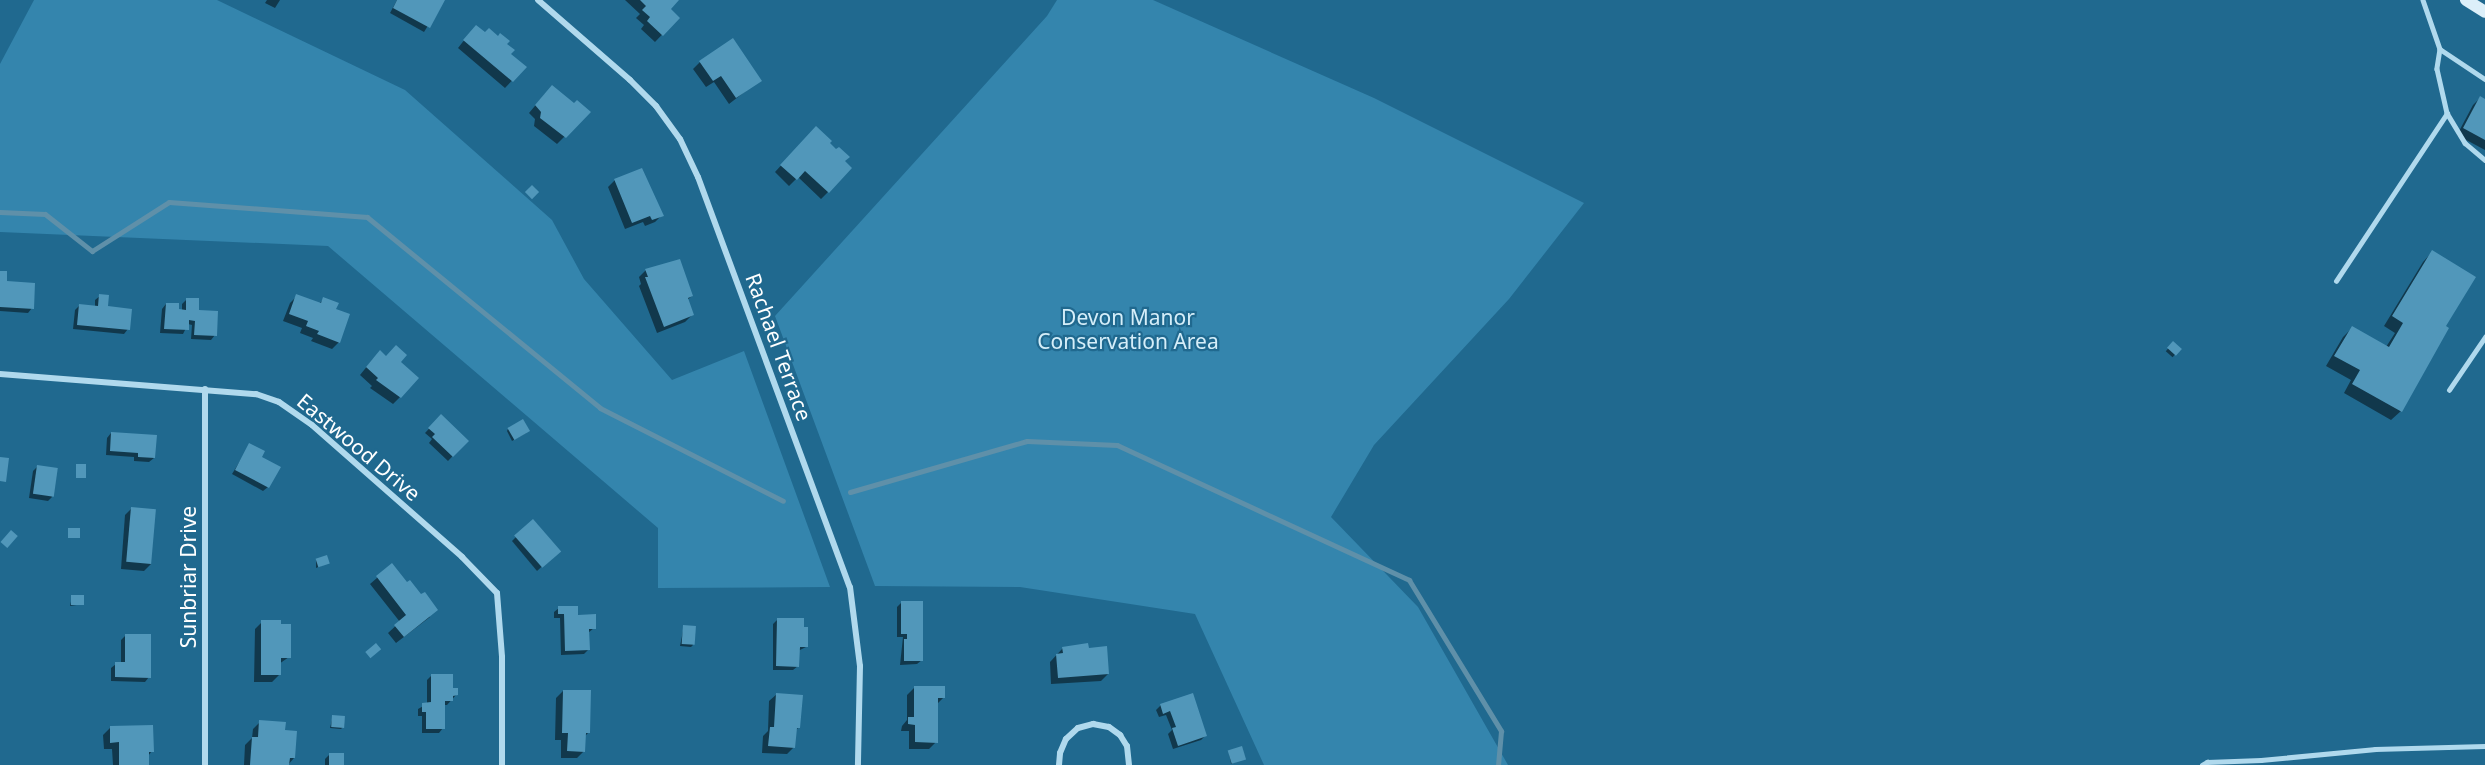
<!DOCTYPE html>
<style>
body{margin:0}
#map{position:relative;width:2485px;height:765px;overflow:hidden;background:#20698f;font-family:"Noto Sans",sans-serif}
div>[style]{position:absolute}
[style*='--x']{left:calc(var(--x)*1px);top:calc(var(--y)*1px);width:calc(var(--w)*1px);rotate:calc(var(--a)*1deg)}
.green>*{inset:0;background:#3485ad}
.shadow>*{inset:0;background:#0007;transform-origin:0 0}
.stream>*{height:5px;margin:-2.5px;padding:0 2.5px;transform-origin:2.5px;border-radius:2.5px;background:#5f90a9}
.building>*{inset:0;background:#5197ba;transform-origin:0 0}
.service>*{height:4.5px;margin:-2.25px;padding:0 2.25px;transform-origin:2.25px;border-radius:2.25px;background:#b0d9ed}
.minor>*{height:6px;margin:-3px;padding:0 3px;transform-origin:3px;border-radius:3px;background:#b0d9ed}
.secondary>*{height:12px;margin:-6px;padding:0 6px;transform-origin:6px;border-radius:6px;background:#dceff9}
span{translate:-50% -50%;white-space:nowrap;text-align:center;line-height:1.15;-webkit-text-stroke:4.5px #20698f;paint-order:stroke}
.park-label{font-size:21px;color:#d5eef9}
.street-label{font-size:21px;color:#fff}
</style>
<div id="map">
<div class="green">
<i style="clip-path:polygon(34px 0,217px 0,405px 90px,552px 220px,584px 279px,672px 380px,744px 351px,830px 587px,658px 588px,658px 528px,328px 246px,0 232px,0 64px)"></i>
<i style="clip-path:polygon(1057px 0,1153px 0,1374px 98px,1584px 203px,1509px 299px,1374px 445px,1331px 517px,1418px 607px,1508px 765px,1264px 765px,1195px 614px,1020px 587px,875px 586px,775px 316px,1047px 16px)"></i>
</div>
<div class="shadow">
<i style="clip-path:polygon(267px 0,280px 0,275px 8px,265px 3px)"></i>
<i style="clip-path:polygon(397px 0,444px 0,424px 32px,390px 13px)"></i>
<i style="clip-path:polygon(625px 0,677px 0,669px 9px,678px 18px,655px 42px,641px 29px,644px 25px,636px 18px,640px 14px)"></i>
<i style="clip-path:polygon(469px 34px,485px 34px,505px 44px,509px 54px,525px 67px,505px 88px,458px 48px)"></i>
<i style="clip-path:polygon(700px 62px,760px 80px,729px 104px,714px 82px,706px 87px,693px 69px)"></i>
<i style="clip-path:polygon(545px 94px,589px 112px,557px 144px,534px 126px,535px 119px,529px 113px)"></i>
<i style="clip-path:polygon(2480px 98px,2485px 101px,2485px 150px,2457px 135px,2473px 105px)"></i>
<i style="clip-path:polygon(809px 135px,828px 144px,843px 162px,828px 192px,821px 199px,798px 177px,789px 186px,775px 172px)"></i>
<i style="clip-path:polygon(615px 180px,662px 215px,655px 222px,645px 226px,643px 222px,625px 229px,608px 187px)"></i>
<i style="clip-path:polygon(2432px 252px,2444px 327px,2401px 411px,2391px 420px,2344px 393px,2351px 380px,2326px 366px,2343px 337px,2352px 328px,2386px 347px,2395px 333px,2384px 326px,2423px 262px)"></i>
<i style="clip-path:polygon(646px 270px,692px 296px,687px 300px,692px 315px,685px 322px,657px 333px,639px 286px,641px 284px,639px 277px)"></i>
<i style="clip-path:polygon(0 272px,5px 283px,32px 308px,28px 313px,0 311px)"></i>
<i style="clip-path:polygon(100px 296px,106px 308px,128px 329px,124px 334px,73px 329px,75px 310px,79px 306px,95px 307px,95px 300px)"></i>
<i style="clip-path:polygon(297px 296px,319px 304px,324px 299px,334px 310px,339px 342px,332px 349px,311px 341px,313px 338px,300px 333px,302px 328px,283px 321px,290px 303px)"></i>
<i style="clip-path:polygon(187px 299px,215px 335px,211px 340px,191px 339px,192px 325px,188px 324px,183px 334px,160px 333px,162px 309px,166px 304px,182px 311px,182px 304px)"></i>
<i style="left:2173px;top:343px;width:9px;height:11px;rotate:41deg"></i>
<i style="clip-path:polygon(386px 358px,398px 362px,400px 397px,393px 404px,370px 388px,372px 386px,360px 375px,373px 359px)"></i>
<i style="clip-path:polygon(441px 416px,467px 441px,448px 461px,429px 443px,432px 439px,425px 433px)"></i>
<i style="clip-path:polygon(508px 429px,526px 433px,512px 441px,507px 431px)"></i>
<i style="clip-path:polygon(111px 433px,154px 458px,149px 462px,134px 461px,134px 457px,106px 455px,107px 438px)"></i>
<i style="clip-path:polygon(250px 445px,260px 457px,268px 487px,263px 491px,232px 474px)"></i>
<i style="clip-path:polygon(38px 466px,52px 497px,48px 501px,29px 498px,33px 471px)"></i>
<i style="clip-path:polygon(132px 508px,151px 564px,144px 571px,121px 569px,125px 515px)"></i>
<i style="clip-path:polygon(516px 537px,559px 551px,537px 571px,512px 541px)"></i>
<i style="clip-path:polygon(316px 560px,328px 563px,316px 568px)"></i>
<i style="clip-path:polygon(392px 565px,430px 617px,396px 643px,388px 633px,400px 622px,370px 584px)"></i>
<i style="clip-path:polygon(72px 597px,83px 604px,70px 606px)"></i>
<i style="clip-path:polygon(901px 603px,922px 660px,917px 664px,900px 665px,903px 637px,897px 637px,897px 607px)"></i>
<i style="clip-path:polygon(559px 608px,594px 628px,588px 633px,588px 650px,584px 654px,561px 655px,560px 618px,554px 618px,554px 612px)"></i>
<i style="clip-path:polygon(778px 619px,806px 647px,798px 651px,798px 666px,793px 670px,773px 670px,773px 624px)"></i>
<i style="clip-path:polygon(262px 622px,289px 657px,279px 664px,279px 675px,272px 682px,254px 682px,255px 629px)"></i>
<i style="clip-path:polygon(684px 626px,693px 645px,691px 647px,680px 646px)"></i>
<i style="clip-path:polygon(126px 635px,149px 677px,145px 682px,111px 681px,111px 668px,116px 664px,121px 664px,121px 640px)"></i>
<i style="clip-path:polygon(1063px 648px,1087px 650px,1108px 674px,1101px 681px,1051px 684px,1050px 662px)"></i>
<i style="clip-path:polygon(431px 676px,456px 695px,447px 705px,443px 705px,443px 728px,439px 733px,422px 733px,422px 716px,418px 716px,418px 709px,427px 704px,427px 680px)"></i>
<i style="clip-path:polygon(914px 688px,944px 697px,937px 704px,936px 742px,929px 749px,909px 749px,909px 731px,901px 731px,902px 726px,907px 720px,907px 695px)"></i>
<i style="clip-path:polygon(563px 691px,589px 732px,584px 737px,584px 751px,577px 758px,561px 758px,561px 740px,555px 740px,556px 698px)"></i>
<i style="clip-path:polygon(777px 694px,799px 727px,795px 731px,794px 747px,787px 754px,762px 753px,763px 736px,768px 731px,769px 701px)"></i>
<i style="clip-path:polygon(1192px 695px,1206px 735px,1201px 740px,1173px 749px,1168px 734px,1172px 730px,1166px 715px,1159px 717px,1156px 710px,1161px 705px)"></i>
<i style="clip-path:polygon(333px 716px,343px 727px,341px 729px,330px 728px)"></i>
<i style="clip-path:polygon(260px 722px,283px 732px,294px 758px,288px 765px,244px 765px,245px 745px,252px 738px,253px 729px)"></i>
<i style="clip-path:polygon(110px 728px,152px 751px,148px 756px,148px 765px,113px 765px,112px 749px,104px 749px,103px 735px)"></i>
<i style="clip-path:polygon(1229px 752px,1245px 758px,1231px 764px)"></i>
<i style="clip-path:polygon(330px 754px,342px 765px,325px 765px,325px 759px)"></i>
</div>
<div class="stream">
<i style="--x:0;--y:212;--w:45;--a:2.5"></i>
<i style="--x:45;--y:214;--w:60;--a:38.2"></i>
<i style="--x:92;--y:251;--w:91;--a:-32.5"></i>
<i style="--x:169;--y:202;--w:199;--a:4.3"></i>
<i style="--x:367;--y:217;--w:301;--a:39.3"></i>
<i style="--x:600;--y:408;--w:205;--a:26.9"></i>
<i style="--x:850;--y:492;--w:184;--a:-16.1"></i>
<i style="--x:1027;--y:441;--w:90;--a:2.5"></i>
<i style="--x:1117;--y:445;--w:322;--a:24.8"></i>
<i style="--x:1409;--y:580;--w:177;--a:58.6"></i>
<i style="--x:1501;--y:731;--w:34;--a:95"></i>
</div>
<div class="building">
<i style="clip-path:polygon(397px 0,445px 0,430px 28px,393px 8px)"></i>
<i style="clip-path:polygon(640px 0,679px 0,671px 9px,680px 18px,663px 36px,647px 21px,650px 17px,642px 10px,646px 6px)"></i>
<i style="clip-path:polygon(476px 25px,485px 32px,489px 28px,498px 36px,500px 33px,510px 41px,507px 44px,515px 50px,511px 54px,527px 67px,513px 82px,463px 40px)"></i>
<i style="clip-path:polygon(733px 38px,762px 81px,736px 98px,721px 76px,713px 81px,699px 61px)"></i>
<i style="clip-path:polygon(552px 85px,574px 103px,577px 100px,591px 112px,566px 138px,540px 118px,541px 112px,535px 105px)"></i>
<i style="clip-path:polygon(2480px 96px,2485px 99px,2485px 140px,2463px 128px)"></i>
<i style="clip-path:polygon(816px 126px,832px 141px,830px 143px,836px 149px,839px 147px,850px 157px,845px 161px,852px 168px,829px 193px,805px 171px,797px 180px,780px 165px)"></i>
<i style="clip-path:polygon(642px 168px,664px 216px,652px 220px,650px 216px,632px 223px,614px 179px)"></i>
<i style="left:532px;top:185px;width:10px;height:10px;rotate:45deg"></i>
<i style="clip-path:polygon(2432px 250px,2476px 277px,2446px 326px,2449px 328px,2402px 412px,2352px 384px,2360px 370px,2334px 356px,2352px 326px,2389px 347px,2403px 323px,2392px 316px)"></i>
<i style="clip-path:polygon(680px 259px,693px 296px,688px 298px,694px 315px,664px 327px,645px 277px,648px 277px,645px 269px)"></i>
<i style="clip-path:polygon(0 271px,7px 271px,7px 281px,35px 283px,34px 309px,0 307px)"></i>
<i style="clip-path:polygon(99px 294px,109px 295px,108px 306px,132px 309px,130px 330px,77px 325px,79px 304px,98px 306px)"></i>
<i style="clip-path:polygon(296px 294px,321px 303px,323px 297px,339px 303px,336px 309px,350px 314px,340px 343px,317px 334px,319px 331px,306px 326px,308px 321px,289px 314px)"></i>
<i style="clip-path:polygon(186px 298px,199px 298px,199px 310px,218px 311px,217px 336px,194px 335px,195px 321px,189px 320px,189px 330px,164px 329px,166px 303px,179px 303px,179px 309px,186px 310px)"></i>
<i style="left:2173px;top:341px;width:12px;height:9px;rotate:42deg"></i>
<i style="clip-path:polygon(396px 345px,407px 355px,401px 362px,419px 378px,401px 398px,376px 380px,378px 378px,366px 367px,380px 350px,386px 356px)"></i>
<i style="clip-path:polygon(441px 414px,469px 441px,453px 457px,432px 437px,435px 434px,428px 428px)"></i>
<i style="left:523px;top:419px;width:14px;height:18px;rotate:60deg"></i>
<i style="clip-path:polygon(111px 432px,157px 435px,155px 458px,138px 457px,138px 453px,110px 451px)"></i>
<i style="clip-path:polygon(249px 443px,265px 451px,262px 457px,281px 467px,269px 488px,235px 470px)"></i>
<i style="clip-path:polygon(0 457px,9px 458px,6px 482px,0 481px)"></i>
<i style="left:76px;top:464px;width:10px;height:14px"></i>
<i style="left:37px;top:465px;width:21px;height:29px;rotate:8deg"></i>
<i style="left:131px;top:507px;width:25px;height:55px;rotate:5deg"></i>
<i style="left:533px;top:519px;width:43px;height:25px;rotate:49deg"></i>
<i style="left:68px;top:528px;width:12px;height:10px"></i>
<i style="left:11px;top:530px;width:9px;height:16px;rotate:41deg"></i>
<i style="left:327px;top:555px;width:9px;height:12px;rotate:72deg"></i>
<i style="clip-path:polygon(392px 563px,407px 582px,410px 580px,421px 594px,425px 592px,438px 610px,404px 637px,394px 625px,406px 615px,376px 576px)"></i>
<i style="left:71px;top:595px;width:13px;height:10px"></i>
<i style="clip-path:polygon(901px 601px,923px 601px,923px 661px,904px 661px,904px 639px,907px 639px,907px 634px,901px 634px)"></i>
<i style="clip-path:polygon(558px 606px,578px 606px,578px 615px,596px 614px,596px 629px,589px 629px,590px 650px,565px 651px,564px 614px,558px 614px)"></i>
<i style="clip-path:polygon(777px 618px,804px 618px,804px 627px,808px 627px,808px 647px,800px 647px,799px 667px,776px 666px)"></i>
<i style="clip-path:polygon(261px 620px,281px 620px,281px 624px,291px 624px,291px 658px,281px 658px,281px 675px,261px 675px)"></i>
<i style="left:683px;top:625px;width:13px;height:19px;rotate:4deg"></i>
<i style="clip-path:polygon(125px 634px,151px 634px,151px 678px,115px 677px,115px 662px,125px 662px)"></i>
<i style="left:376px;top:643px;width:8px;height:14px;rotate:50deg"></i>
<i style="clip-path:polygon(1088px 643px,1089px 648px,1107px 646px,1109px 674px,1058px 678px,1056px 654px,1063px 653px,1062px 647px)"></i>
<i style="clip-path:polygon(431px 674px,453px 674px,453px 688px,458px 688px,458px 695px,453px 696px,453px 701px,445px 701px,445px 729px,426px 729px,426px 712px,422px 712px,422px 703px,431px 702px)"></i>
<i style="clip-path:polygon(914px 686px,945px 686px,945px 698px,938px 698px,938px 743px,915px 742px,915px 725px,908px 724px,908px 717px,914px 717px)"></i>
<i style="clip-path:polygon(563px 690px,591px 690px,590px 733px,586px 733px,585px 752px,567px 751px,568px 733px,562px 733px)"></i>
<i style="clip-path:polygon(776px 693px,803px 695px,800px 728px,797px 728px,795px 748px,768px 746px,770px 727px,774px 727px)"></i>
<i style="clip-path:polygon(1193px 693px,1207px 736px,1178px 746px,1172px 728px,1176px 727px,1170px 711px,1163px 714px,1160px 704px)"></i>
<i style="left:332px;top:715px;width:13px;height:12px;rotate:4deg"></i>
<i style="clip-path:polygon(259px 720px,286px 722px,285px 730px,297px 731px,295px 758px,290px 758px,289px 765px,250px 765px,252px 737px,258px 737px)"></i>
<i style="clip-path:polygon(153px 725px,154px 752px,149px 752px,149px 765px,119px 765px,119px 742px,110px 743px,110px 726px)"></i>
<i style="left:1242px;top:746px;width:14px;height:15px;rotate:73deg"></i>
<i style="left:329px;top:753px;width:15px;height:12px"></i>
</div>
<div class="service">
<i style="--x:2423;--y:0;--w:52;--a:70.9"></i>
<i style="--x:2440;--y:49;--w:54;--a:33.7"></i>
<i style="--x:2440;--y:49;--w:20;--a:99"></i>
<i style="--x:2437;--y:69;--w:45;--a:77.2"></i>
<i style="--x:2447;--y:113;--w:35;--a:59"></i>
<i style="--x:2465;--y:143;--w:26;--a:40"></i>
<i style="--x:2336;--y:281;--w:201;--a:-56.5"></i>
<i style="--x:2449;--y:390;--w:64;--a:-55.8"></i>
<i style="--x:2202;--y:765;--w:6;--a:-31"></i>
<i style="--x:2207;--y:762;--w:54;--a:-2.1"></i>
<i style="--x:2261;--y:760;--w:115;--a:-5.5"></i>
<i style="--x:2375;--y:749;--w:110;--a:-1.6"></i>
</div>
<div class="minor">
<i style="--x:538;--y:0;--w:122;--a:41"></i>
<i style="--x:630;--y:80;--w:37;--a:45"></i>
<i style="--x:656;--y:106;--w:41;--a:54"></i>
<i style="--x:680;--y:139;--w:42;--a:64.7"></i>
<i style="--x:698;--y:177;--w:437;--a:69.7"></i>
<i style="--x:850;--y:587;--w:80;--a:82.8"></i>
<i style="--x:860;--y:666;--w:99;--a:91.2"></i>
<i style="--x:0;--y:374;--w:257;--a:4.5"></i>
<i style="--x:256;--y:394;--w:24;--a:19"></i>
<i style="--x:279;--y:402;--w:40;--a:34.9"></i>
<i style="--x:312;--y:425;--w:200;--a:41.3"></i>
<i style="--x:462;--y:557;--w:50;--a:45.8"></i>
<i style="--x:497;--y:593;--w:64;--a:85.5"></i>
<i style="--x:502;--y:657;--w:108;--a:90"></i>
<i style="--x:205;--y:765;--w:376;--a:-90"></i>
<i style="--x:1059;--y:765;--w:12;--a:-85"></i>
<i style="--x:1060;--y:753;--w:15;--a:-67"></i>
<i style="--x:1066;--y:739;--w:16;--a:-43"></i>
<i style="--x:1078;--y:728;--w:16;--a:-15"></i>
<i style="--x:1093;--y:724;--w:16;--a:11"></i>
<i style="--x:1109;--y:727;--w:14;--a:36"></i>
<i style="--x:1120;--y:735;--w:13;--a:58"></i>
<i style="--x:1127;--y:746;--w:19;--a:84"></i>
</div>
<div class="secondary">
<i style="--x:2466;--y:0;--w:22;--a:32"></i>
</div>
<div class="park-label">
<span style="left:1128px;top:329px">Devon Manor<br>Conservation Area</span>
</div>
<div class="street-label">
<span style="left:779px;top:347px;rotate:70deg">Rachael Terrace</span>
<span style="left:359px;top:447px;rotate:40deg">Eastwood Drive</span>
<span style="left:188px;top:577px;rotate:-90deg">Sunbriar Drive</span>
</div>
</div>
